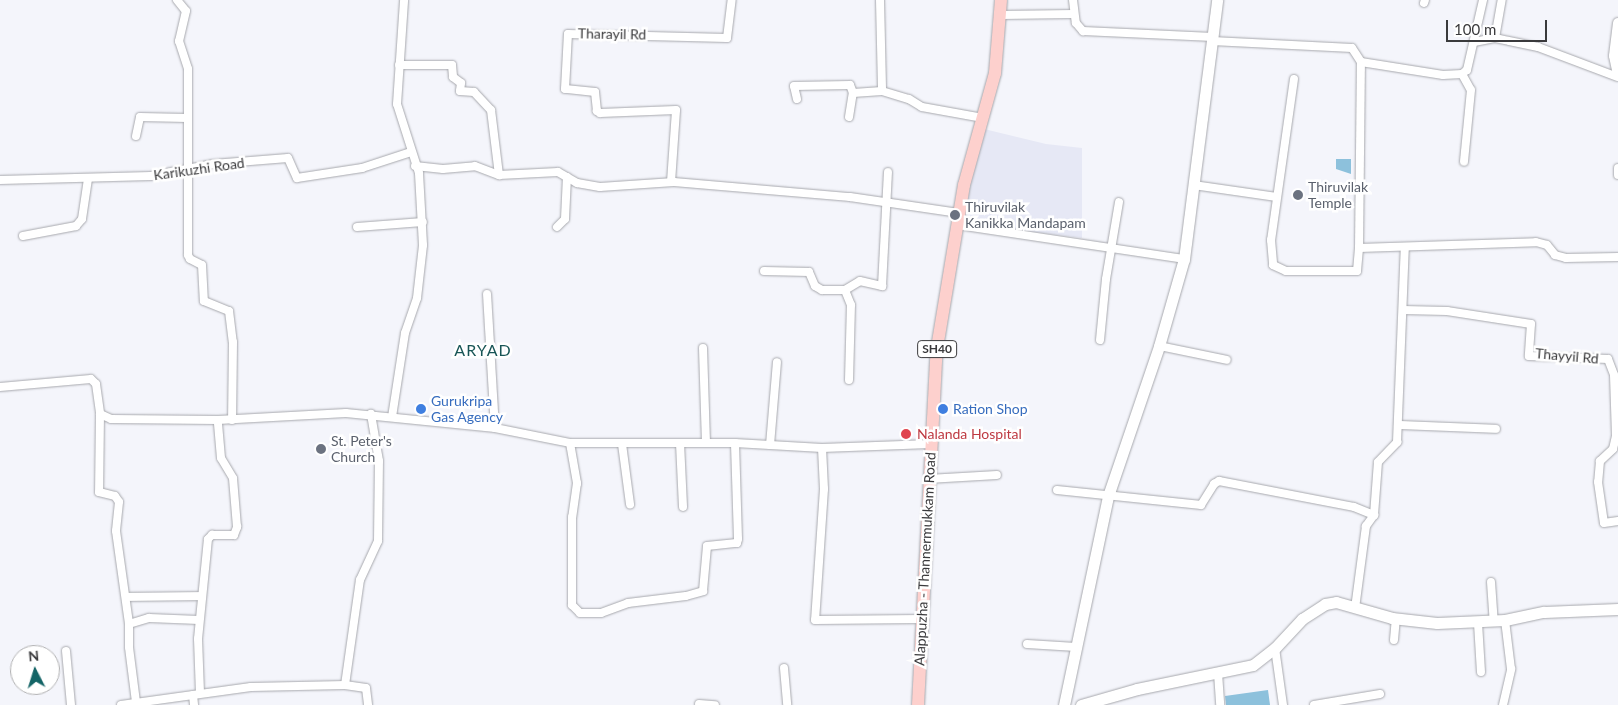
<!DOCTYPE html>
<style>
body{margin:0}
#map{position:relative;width:1618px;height:705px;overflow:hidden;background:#f4f5fb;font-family:Lato,sans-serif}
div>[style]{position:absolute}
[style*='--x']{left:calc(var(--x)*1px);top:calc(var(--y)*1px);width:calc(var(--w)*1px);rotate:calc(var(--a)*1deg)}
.built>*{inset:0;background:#e6e8f5}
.water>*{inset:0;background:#8dc1dc}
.roads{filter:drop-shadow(0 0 1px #a7a8ad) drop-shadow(0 0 1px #a7a8ad)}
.minor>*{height:8px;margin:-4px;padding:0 4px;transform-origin:4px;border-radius:4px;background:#fff}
.tertiary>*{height:10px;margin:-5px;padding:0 5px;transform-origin:5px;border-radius:5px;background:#fff}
.secondary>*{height:11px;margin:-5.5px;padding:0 5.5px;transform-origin:5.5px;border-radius:5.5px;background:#fff}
.primary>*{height:12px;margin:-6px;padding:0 6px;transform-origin:6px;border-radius:6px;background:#fdd0cd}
.dots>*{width:14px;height:14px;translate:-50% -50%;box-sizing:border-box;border:2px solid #fff;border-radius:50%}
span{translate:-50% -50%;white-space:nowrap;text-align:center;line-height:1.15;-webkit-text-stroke:5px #fff;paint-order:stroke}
.shield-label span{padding:1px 4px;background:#fff;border:1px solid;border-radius:4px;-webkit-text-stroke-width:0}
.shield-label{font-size:12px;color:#3a3a3c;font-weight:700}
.street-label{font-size:14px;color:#3a3a3c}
.worship-label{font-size:14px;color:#5b616d}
.left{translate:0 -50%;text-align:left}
.shop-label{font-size:14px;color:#366cbe}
.health-label{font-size:14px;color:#be3a42}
.quarter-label{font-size:16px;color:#185556;letter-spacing:1px}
.north{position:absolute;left:10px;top:645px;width:50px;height:50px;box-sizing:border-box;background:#fff;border:1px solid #b0b0b1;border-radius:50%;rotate:355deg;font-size:14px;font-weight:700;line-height:20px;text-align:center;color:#3a3a3c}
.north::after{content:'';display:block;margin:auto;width:18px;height:22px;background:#146466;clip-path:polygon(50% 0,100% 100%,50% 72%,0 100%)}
.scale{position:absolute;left:1446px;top:20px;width:101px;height:22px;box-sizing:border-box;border:2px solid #3a3a3c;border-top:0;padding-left:6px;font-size:15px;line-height:18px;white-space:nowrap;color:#3a3a3c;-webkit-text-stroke:4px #fff;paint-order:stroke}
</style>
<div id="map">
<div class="built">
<i style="clip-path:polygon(980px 128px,1046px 144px,1082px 148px,1082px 238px,961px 223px)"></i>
</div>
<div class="water">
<i style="clip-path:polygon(1336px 159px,1351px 159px,1351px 174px,1336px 169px)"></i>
<i style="clip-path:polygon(1268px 690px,1270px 705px,1226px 705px,1225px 696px)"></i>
</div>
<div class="roads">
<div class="minor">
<i style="--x:177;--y:0;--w:14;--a:51"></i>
<i style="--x:186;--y:11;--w:31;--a:103"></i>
<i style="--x:179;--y:41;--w:29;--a:72"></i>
<i style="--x:188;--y:69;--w:186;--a:90"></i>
<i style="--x:188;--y:255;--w:4;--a:63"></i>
<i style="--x:190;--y:259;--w:13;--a:27"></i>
<i style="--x:202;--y:265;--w:36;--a:87"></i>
<i style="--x:204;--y:301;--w:27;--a:22"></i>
<i style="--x:229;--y:311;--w:31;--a:83"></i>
<i style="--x:233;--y:342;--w:78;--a:90.7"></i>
<i style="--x:880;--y:0;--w:91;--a:88.7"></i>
<i style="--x:1073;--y:0;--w:23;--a:83"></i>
<i style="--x:1076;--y:23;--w:11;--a:49"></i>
<i style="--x:1083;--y:31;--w:130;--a:2.6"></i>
<i style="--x:1424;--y:3;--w:3;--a:-72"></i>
<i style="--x:1001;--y:15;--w:72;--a:-0.8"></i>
<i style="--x:1495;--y:38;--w:39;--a:-80"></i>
<i style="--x:1212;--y:41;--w:140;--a:2.9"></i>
<i style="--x:1352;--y:48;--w:17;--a:57"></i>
<i style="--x:1361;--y:62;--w:83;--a:9"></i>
<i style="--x:1443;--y:75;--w:19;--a:-3"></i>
<i style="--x:1462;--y:74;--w:6;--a:-39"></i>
<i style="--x:1467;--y:70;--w:72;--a:-77.1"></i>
<i style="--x:1474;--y:42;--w:21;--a:-11"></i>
<i style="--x:1495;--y:38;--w:44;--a:11.8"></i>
<i style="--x:1538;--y:47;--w:85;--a:20.6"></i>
<i style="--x:399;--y:65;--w:53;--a:0"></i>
<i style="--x:452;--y:65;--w:12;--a:85"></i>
<i style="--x:453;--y:77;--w:10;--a:37"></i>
<i style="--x:461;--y:83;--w:8;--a:97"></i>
<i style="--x:460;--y:91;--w:14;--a:4"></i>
<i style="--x:474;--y:92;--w:25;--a:47"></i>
<i style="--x:491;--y:110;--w:65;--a:83"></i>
<i style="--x:1462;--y:74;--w:18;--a:61"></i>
<i style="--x:1471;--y:90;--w:72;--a:95.6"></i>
<i style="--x:1294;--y:79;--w:163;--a:98.1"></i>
<i style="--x:1271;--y:240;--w:25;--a:85"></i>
<i style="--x:1273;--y:265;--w:14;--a:25"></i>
<i style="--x:1286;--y:271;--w:71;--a:0"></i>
<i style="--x:1357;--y:271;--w:23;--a:-85"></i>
<i style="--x:1359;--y:248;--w:177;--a:-1.9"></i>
<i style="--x:1536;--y:242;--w:11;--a:15"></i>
<i style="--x:1547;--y:245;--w:13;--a:51"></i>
<i style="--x:1555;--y:255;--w:11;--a:15"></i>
<i style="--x:1566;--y:258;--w:52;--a:-1.1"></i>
<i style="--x:797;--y:99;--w:13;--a:-103"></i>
<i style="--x:794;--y:86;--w:56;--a:-1"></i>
<i style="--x:850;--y:85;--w:9;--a:69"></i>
<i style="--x:849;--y:117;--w:24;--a:-81"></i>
<i style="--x:853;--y:93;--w:29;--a:-4"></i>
<i style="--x:882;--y:91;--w:28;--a:17"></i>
<i style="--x:909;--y:99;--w:15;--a:32"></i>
<i style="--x:922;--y:107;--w:62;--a:10.2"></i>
<i style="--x:136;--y:136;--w:19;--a:-78"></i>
<i style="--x:140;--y:117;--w:47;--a:1.2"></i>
<i style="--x:415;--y:166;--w:28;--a:6"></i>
<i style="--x:443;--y:169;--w:32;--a:-5"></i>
<i style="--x:475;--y:166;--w:26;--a:21"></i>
<i style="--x:499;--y:175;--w:59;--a:-2.9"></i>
<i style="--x:558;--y:172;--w:22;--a:30"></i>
<i style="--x:577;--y:183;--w:23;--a:10"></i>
<i style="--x:600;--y:187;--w:74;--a:-3.9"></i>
<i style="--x:674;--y:182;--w:177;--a:4.9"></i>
<i style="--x:850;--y:197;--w:110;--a:8.4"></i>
<i style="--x:1618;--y:168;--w:7;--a:90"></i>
<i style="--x:0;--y:180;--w:151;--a:-1.5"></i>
<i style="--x:151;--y:176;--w:63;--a:-11"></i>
<i style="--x:213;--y:164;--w:75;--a:-4.6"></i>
<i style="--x:288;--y:158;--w:22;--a:66"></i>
<i style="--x:297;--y:178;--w:66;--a:-8.7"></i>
<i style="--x:362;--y:168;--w:52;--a:-18.1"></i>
<i style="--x:671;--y:182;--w:72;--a:-86"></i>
<i style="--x:676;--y:110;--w:76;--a:177.7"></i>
<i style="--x:600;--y:113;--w:4;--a:-146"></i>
<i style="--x:597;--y:111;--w:19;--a:-96"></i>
<i style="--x:595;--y:92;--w:30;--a:-174"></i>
<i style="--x:565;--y:89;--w:55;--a:-86.9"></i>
<i style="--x:568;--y:34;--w:159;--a:1.4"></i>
<i style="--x:727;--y:38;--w:38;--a:-83"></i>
<i style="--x:1194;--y:185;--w:83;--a:8.3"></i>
<i style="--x:957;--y:225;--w:230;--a:8.5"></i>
<i style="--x:357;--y:227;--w:66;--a:-4.3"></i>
<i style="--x:557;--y:227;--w:11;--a:-45"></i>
<i style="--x:565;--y:219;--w:42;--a:-87.3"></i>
<i style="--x:23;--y:236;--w:54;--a:-10.7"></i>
<i style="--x:76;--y:226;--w:9;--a:-49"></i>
<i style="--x:82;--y:219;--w:40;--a:-81.5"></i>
<i style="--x:1359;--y:248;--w:186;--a:-89.4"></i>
<i style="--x:764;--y:271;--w:45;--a:1.3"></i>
<i style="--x:809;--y:272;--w:15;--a:67"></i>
<i style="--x:815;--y:286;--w:8;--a:30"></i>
<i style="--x:822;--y:290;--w:23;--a:0"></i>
<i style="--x:487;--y:294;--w:134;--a:86.6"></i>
<i style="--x:1403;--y:310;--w:44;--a:1.3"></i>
<i style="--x:1447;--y:311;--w:85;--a:8.8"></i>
<i style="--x:1531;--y:324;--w:32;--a:94"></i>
<i style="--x:1529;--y:356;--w:79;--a:2.2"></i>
<i style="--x:1608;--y:359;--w:17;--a:69"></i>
<i style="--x:1614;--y:375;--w:61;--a:88.1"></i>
<i style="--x:1616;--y:436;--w:13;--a:103"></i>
<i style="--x:1613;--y:449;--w:18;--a:137"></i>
<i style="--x:1600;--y:461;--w:21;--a:95"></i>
<i style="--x:1598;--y:482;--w:41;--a:81.7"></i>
<i style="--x:1604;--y:523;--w:14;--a:-8"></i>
<i style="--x:1100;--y:340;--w:61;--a:-84.4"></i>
<i style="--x:1106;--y:279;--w:78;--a:-80.4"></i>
<i style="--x:1159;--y:346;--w:69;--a:11.6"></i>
<i style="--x:703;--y:348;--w:95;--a:88.2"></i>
<i style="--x:849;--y:380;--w:75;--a:-88.5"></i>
<i style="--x:851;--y:305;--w:16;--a:-112"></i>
<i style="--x:845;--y:290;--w:17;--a:-31"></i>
<i style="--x:860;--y:281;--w:23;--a:13"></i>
<i style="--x:882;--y:286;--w:114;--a:-87"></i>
<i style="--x:0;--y:387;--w:91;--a:-5"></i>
<i style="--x:91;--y:379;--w:7;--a:45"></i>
<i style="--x:96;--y:384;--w:30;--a:82"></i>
<i style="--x:100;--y:414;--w:12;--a:24"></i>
<i style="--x:111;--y:419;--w:107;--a:0.5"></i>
<i style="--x:218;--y:420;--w:128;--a:-3.1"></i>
<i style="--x:346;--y:413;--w:150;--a:5.7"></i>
<i style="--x:495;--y:428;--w:76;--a:11.3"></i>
<i style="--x:570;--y:443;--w:165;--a:0"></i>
<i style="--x:735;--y:443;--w:87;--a:3.3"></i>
<i style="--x:822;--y:448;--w:108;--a:-2.1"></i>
<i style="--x:100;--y:414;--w:78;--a:90.7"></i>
<i style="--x:99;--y:492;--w:16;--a:14"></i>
<i style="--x:115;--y:496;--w:7;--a:56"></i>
<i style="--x:119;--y:502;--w:29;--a:96"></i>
<i style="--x:116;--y:531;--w:94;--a:82"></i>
<i style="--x:392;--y:417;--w:85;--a:-81.2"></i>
<i style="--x:405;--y:333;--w:37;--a:-71"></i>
<i style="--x:417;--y:298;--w:53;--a:-83.5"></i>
<i style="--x:423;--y:245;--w:72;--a:-93.2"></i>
<i style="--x:419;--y:173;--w:72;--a:-107.7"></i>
<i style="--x:397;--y:104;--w:104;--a:-86.1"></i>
<i style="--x:1398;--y:425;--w:98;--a:2.3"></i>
<i style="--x:570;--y:443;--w:41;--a:80.1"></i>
<i style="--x:577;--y:483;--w:34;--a:98"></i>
<i style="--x:572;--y:517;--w:88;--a:90"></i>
<i style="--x:572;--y:605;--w:11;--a:45"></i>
<i style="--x:580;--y:613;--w:21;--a:0"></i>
<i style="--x:601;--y:613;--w:29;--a:-20"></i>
<i style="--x:628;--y:603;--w:58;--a:-6.9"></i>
<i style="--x:686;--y:596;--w:18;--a:-16"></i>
<i style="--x:703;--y:591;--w:45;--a:-84.9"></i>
<i style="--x:707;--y:546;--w:30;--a:-6"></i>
<i style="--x:737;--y:543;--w:4;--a:-76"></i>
<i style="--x:738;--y:539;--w:96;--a:-91.8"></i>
<i style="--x:680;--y:443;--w:64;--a:87.3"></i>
<i style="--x:622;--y:444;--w:61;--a:82.4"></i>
<i style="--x:770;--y:445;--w:83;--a:-85.2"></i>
<i style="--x:822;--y:448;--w:41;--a:87.2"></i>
<i style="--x:824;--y:489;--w:131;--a:93.9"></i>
<i style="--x:815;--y:620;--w:106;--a:-0.5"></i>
<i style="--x:928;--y:479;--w:69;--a:-3.3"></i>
<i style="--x:1057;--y:490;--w:145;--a:5.9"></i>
<i style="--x:1201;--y:505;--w:25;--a:-58"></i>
<i style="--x:1214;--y:484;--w:6;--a:-31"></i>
<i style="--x:1219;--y:481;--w:137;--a:10.9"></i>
<i style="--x:1354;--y:507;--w:22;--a:22"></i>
<i style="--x:1374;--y:515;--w:14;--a:126"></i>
<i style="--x:1366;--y:526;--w:83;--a:97.6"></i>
<i style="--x:1374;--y:515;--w:53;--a:-85.7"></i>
<i style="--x:1378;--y:462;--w:28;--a:-46"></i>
<i style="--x:1397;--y:442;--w:195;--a:-87.7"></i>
<i style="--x:1491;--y:582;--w:39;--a:86"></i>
<i style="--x:126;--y:597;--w:76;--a:-0.8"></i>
<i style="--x:1478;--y:623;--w:49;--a:86.5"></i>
<i style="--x:1394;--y:640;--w:22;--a:-85"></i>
<i style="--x:1027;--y:644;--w:49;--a:3.5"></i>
<i style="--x:1275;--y:648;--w:58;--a:82"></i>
<i style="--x:66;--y:651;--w:54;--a:84.7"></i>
<i style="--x:784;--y:668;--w:37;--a:85"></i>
<i style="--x:1218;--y:673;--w:32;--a:86"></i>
<i style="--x:345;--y:685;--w:106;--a:-81.9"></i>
<i style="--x:360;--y:580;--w:43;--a:-65.2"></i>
<i style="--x:378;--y:541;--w:80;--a:-89.3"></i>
<i style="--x:379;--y:461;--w:48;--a:-99.7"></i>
<i style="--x:200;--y:693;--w:54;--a:-92.1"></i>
<i style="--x:198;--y:639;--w:100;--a:-84.3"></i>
<i style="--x:208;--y:539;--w:6;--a:-45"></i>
<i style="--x:212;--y:535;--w:22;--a:0"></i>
<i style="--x:234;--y:535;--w:9;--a:-69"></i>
<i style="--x:237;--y:527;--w:49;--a:-94.7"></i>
<i style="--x:233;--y:478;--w:23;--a:-121"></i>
<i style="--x:221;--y:458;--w:38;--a:-95"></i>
<i style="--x:193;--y:695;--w:10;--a:84"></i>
<i style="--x:136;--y:702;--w:55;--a:-97.3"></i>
<i style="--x:129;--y:647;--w:23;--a:-90"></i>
<i style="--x:129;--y:624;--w:21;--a:-17"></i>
<i style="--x:149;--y:618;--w:50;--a:2.3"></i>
<i style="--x:699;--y:704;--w:16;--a:4"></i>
<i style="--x:121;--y:705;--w:131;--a:-7.9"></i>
<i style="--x:251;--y:687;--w:94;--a:-1.2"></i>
<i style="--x:345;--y:685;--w:21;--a:8"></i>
<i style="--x:366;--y:688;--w:17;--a:83"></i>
<i style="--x:1314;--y:705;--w:67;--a:-9.5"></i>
<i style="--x:1503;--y:705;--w:37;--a:-77"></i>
<i style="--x:1511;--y:669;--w:49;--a:-97"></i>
</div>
<div class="tertiary">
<i style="--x:1618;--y:23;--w:33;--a:97"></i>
<i style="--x:1614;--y:56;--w:19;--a:78"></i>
</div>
<div class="secondary">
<i style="--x:1064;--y:705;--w:214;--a:-78.1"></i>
<i style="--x:1108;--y:496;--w:158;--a:-71.2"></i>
<i style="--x:1159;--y:346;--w:91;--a:-74"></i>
<i style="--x:1184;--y:259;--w:261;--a:-82.7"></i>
<i style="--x:1081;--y:705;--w:58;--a:-15.9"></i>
<i style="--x:1137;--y:689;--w:118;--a:-11.7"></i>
<i style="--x:1253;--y:665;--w:28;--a:-38"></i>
<i style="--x:1275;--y:648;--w:40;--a:-47"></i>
<i style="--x:1302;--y:619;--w:27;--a:-33"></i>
<i style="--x:1325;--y:604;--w:11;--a:-10"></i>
<i style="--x:1336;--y:602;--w:58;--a:15.9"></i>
<i style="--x:1392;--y:618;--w:45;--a:6.3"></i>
<i style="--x:1437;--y:623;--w:68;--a:-2.5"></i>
<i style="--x:1505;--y:620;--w:40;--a:-12"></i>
<i style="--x:1544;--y:612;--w:74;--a:-2.3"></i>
</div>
<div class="primary">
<i style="--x:918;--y:705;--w:358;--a:-87"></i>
<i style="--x:937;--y:348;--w:165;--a:-80.6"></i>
<i style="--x:964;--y:185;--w:116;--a:-74.5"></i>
<i style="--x:995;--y:73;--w:73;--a:-85.3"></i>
</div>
</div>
<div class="dots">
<i style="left:1298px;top:195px;background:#6b7280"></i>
<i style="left:955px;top:215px;background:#6b7280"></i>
<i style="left:421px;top:409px;background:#3f7fe0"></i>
<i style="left:943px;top:409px;background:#3f7fe0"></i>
<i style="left:906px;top:434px;background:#e0444e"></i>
<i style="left:321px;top:449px;background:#6b7280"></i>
</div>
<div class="shield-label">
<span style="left:937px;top:349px">SH40</span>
</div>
<div class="street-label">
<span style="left:612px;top:34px;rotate:1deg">Tharayil Rd</span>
<span style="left:199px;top:169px;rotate:-8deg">Karikuzhi Road</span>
<span style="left:1567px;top:356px;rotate:5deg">Thayyil Rd</span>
<span style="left:925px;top:559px;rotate:-87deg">Alappuzha - Thannermukkam Road</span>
</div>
<div class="worship-label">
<span class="left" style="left:1308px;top:195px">Thiruvilak<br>Temple</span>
<span class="left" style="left:965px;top:215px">Thiruvilak<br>Kanikka Mandapam</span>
<span class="left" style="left:331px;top:449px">St. Peter's<br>Church</span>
</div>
<div class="shop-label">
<span class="left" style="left:431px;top:409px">Gurukripa<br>Gas Agency</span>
<span class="left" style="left:953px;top:409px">Ration Shop</span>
</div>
<div class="health-label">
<span class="left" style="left:917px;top:434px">Nalanda Hospital</span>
</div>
<div class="quarter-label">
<span style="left:483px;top:350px">ARYAD</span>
</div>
<div class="north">N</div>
<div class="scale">100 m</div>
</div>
